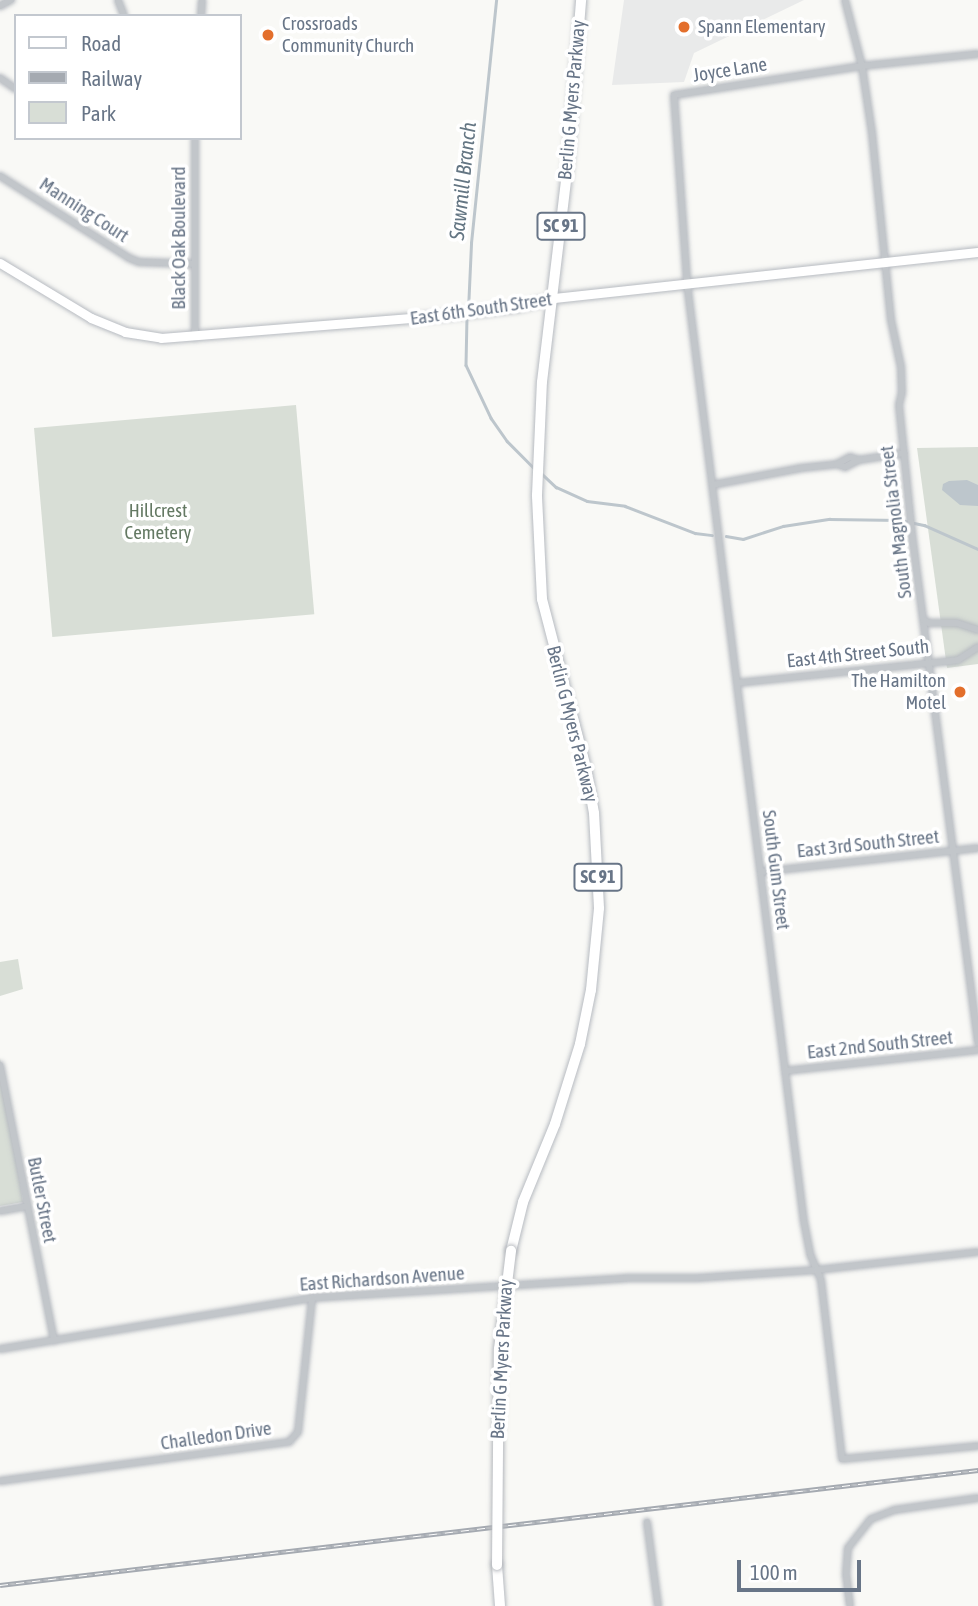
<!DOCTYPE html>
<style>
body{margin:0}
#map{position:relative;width:978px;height:1606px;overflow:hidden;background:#f9f9f6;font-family:"Asap Condensed",sans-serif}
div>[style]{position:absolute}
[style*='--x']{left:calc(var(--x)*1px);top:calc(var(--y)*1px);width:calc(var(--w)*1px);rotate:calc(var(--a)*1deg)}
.built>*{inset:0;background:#e9eaea}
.green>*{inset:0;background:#d8ded6;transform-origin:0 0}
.water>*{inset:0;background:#bdc6cc}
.stream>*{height:2.5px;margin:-1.25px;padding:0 1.25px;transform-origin:1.25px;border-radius:1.25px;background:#bdc6cc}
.roads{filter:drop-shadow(0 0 2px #b7bbc1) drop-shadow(0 0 2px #b7bbc1)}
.street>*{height:6px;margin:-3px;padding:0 3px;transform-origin:3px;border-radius:3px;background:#c2c6ca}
.secondary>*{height:9px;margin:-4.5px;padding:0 4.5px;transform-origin:4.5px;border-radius:4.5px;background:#fff}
.primary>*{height:10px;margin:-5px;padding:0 5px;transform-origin:5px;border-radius:5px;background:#fff}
.rail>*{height:5px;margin-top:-2.5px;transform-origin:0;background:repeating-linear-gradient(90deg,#fff 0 8px,#a5aab1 0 16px);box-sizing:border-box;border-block:2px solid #a5aab1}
.bridges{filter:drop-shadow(0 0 2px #b6b9be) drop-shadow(0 0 2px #b6b9be)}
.primary-bridge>*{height:10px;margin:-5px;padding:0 5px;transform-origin:5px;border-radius:5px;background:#fff}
.dots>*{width:19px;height:19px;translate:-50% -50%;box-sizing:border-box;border:4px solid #fff;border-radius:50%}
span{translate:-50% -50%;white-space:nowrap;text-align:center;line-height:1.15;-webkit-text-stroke:7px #fff;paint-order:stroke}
.shield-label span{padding:2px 5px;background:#fff;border:2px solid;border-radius:5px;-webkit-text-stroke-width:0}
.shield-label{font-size:18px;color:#687587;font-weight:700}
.poi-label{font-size:19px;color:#687587}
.left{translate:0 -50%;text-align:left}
.right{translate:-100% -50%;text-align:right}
.street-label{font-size:19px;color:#687587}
.park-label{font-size:19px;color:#647963}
.water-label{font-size:21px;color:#647683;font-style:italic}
.legend{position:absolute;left:14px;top:14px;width:228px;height:126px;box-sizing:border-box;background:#fff;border:2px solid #c3c8cf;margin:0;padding:9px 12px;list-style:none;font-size:21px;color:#687587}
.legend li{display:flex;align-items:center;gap:14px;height:35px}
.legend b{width:35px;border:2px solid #c3c8cf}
.scale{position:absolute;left:737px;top:1560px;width:124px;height:32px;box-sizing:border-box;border:4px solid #687587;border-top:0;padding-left:9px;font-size:21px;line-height:24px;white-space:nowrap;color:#687587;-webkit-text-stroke:5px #fff;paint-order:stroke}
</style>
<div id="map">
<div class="built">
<i style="clip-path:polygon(624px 0,804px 0,694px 53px,684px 82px,612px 85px)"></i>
</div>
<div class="green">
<i style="left:296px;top:405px;width:210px;height:263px;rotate:85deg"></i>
<i style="clip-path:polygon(978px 447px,978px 664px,947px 668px,917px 448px)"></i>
<i style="clip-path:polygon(18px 959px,23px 989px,0 996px,0 962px)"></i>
<i style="clip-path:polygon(0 1058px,23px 1202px,0 1206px)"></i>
</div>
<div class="water">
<i style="clip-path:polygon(967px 480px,978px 485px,978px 506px,960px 505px,942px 490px,943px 484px,949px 481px)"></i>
</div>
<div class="stream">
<i style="--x:468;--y:310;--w:67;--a:-87.4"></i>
<i style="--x:471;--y:243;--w:244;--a:-84.1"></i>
<i style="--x:467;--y:317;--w:48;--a:91.2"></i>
<i style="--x:466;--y:365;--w:59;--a:64.7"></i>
<i style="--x:491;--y:418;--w:28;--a:55"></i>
<i style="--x:507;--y:441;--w:37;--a:45"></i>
<i style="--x:541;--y:473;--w:21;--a:43"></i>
<i style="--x:556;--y:487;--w:34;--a:24"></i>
<i style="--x:587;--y:501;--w:38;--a:7"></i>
<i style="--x:625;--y:506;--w:75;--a:21.1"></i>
<i style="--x:695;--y:533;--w:17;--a:7"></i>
<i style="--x:726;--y:536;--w:17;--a:10"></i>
<i style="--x:743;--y:539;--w:42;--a:-18"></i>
<i style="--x:783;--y:526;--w:47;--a:-8.7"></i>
<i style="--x:829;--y:519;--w:71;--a:0.8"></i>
<i style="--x:900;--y:520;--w:25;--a:12"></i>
<i style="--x:924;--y:525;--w:59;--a:24"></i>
</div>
<div class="roads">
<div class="street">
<i style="--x:118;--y:0;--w:17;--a:69"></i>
<i style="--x:845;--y:0;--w:68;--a:75.6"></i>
<i style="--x:862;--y:66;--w:68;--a:81.5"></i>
<i style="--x:872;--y:133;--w:188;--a:84.2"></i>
<i style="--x:891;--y:320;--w:48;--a:78"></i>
<i style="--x:901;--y:367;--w:25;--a:88"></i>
<i style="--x:902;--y:392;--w:13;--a:103"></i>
<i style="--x:899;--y:405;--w:130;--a:84.2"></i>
<i style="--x:912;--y:534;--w:513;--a:82.61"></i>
<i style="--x:0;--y:6;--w:13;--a:-29"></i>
<i style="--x:201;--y:16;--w:16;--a:-86"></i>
<i style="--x:978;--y:54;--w:117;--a:174.1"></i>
<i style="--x:862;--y:66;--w:190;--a:171.2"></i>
<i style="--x:674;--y:95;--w:188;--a:86"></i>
<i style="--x:687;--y:283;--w:946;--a:82.9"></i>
<i style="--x:804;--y:1222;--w:33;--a:79"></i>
<i style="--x:810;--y:1254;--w:28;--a:67"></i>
<i style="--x:821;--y:1280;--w:180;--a:83.3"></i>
<i style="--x:842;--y:1459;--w:137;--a:-5.5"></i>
<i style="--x:0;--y:78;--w:19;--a:35"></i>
<i style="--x:195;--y:138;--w:200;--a:90"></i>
<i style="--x:0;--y:176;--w:153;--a:32.4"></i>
<i style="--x:129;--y:258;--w:11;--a:22"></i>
<i style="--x:139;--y:262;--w:56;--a:2"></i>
<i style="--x:837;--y:464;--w:15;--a:-28"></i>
<i style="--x:850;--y:457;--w:9;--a:18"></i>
<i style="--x:859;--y:460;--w:46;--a:-8.8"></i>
<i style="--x:712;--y:485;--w:91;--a:-10.8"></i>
<i style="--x:801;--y:468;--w:36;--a:-6"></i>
<i style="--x:837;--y:464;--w:9;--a:21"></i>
<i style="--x:845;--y:467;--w:16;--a:-27"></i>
<i style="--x:924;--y:620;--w:6;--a:31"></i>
<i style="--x:929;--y:623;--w:28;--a:0"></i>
<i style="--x:957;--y:623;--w:22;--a:18"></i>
<i style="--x:737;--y:683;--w:222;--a:-5.9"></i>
<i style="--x:958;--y:660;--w:24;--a:-33"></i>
<i style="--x:761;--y:872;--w:218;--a:-6.3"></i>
<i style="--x:0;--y:1065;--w:281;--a:78.9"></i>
<i style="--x:785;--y:1071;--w:194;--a:-6.2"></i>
<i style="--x:0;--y:1211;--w:28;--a:-10"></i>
<i style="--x:0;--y:1349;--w:316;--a:-9.3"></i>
<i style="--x:312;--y:1298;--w:315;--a:-3.6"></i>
<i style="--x:626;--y:1278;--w:71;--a:0"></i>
<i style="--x:697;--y:1278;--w:120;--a:-3.8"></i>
<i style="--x:817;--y:1270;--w:162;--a:-6.4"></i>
<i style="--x:0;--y:1481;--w:292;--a:-7.7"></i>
<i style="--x:289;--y:1442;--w:13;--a:-48"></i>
<i style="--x:298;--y:1432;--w:135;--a:-84"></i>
<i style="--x:647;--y:1522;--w:85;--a:82.5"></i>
<i style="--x:850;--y:1606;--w:31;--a:-97"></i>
<i style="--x:846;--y:1575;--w:27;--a:-86"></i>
<i style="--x:848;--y:1548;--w:37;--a:-52"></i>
<i style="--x:871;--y:1519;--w:25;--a:-21"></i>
<i style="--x:894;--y:1510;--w:85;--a:-8.1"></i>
</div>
<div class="secondary">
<i style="--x:0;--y:263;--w:106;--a:31.1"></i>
<i style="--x:91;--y:318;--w:37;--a:22"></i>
<i style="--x:125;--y:332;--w:36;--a:9"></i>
<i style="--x:161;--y:338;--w:288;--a:-4.6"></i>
<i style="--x:448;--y:315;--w:67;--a:-6.8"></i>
<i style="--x:515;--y:307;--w:40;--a:-13"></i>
<i style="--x:554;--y:298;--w:426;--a:-6.2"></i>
</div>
<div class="primary">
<i style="--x:511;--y:1251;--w:50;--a:-76.2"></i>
<i style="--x:523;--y:1202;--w:84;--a:-67.7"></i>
<i style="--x:555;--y:1124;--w:84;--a:-72.6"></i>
<i style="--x:580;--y:1044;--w:55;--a:-78.5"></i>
<i style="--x:591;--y:990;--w:82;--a:-84.4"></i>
<i style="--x:599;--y:908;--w:95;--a:-93"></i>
<i style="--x:594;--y:813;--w:46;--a:-100.1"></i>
<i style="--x:586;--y:768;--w:175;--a:-104.6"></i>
<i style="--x:542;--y:599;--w:104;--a:-92.8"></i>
<i style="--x:537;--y:495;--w:113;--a:-87.5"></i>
<i style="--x:542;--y:382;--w:221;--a:-83.2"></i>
<i style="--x:568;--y:163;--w:164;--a:-85.4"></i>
<i style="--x:497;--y:1565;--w:41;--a:85.8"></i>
</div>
</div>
<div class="rail">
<i style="--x:0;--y:1585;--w:985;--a:-6.71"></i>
</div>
<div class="bridges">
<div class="primary-bridge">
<i style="--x:497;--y:1565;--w:216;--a:-89.5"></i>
<i style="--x:499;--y:1349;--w:99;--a:-83"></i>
</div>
</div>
<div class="dots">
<i style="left:684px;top:27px;background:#e36f2c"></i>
<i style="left:268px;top:35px;background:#e36f2c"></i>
<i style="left:960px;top:692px;background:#e36f2c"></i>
</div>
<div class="shield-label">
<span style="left:561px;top:226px">SC 91</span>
<span style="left:598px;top:877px">SC 91</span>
</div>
<div class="poi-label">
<span class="left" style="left:282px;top:35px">Crossroads<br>Community Church</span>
<span class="left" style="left:698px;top:27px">Spann Elementary</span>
<span class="right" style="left:946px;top:692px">The Hamilton<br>Motel</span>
</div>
<div class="street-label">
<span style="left:730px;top:70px;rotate:-9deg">Joyce Lane</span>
<span style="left:572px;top:100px;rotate:-85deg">Berlin G Myers Parkway</span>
<span style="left:84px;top:210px;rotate:33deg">Manning Court</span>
<span style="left:179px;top:238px;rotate:-90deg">Black Oak Boulevard</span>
<span style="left:481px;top:309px;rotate:-8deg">East 6th South Street</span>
<span style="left:896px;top:522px;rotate:-97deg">South Magnolia Street</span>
<span style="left:858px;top:654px;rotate:-6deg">East 4th Street South</span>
<span style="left:572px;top:724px;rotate:76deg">Berlin G Myers Parkway</span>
<span style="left:868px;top:844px;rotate:-6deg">East 3rd South Street</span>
<span style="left:776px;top:870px;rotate:83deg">South Gum Street</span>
<span style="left:880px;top:1045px;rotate:-6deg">East 2nd South Street</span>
<span style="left:42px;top:1200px;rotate:79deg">Butler Street</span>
<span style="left:382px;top:1279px;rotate:-4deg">East Richardson Avenue</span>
<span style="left:502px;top:1359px;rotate:-87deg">Berlin G Myers Parkway</span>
<span style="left:216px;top:1436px;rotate:-8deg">Challedon Drive</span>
</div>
<div class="park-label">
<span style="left:158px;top:522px">Hillcrest<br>Cemetery</span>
</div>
<div class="water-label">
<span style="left:462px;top:181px;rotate:-84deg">Sawmill Branch</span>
</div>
<ul class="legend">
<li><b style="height:9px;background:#fff"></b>Road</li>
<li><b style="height:9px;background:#a5aab1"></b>Railway</li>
<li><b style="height:19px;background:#d8ded6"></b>Park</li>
</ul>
<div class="scale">100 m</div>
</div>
